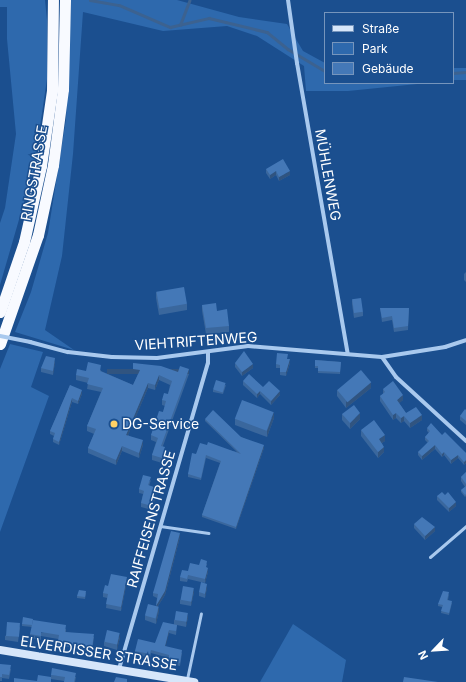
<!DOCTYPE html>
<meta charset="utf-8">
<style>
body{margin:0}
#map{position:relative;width:466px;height:682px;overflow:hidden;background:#1b4f8f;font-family:Inter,sans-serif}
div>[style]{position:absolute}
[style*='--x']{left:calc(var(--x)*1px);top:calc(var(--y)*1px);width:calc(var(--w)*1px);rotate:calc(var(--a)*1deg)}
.green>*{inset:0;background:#2e69ad;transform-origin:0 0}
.stream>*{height:2.5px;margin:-1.25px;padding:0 1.25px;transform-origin:1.25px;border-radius:1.25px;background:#3c6290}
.service>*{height:3px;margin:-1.5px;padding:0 1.5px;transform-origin:1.5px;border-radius:1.5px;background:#a9c9ee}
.minor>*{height:4px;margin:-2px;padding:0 2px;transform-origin:2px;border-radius:2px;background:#a9c9ee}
.secondary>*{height:8px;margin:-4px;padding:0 4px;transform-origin:4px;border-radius:4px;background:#d6e6fa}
.trunk>*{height:11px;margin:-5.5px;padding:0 5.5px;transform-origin:5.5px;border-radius:5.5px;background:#f8faff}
.minor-bridge>*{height:4px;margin:-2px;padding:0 2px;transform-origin:2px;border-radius:2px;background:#a9c9ee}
.wall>*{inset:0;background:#3a679d}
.shaded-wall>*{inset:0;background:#305480;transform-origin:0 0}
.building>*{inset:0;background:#4478b7;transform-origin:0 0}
.dots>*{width:11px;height:11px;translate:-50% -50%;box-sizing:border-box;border:2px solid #1b4f8f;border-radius:50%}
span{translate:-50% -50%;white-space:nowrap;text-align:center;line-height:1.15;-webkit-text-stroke:3px #1b4f8f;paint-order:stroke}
.street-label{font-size:14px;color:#fff}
.poi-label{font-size:14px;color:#fff}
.left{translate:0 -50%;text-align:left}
.legend{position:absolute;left:324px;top:12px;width:130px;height:72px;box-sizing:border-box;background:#1b4f8f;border:1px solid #7695bc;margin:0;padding:5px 7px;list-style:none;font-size:12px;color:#fff}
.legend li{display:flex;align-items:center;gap:8px;height:20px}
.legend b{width:20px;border:1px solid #7695bc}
.north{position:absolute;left:414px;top:630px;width:40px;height:40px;-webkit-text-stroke:3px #1b4f8f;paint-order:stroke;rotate:245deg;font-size:11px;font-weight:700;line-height:16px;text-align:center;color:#fff}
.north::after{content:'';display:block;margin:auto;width:14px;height:18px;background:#fff;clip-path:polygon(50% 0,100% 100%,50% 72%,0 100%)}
</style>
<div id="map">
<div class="green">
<i style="clip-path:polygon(0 0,45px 0,47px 20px,47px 79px,34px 168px,0 285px,0 223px,5px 208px,16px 134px,7px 39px,7px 7px,0 7px)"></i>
<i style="clip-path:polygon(71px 0,177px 0,239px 17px,287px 24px,303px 51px,325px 63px,325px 83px,427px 83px,348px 91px,306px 91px,304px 66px,257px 36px,227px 26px,163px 31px,83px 12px,73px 154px,62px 256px,45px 330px,74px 350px,15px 332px,31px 292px,48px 233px,66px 119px)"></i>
<i style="left:466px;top:68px;width:12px;height:13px;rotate:90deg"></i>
<i style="clip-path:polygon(10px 344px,43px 352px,31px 387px,49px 396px,0 532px,0 369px)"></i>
<i style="clip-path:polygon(293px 624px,346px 660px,342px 682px,260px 682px)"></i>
</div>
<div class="stream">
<i style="--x:90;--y:0;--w:29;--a:10"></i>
<i style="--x:119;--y:5;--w:56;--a:23.3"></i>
<i style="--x:170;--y:27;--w:40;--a:-13"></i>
<i style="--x:209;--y:18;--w:60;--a:13.6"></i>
<i style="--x:267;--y:32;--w:27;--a:39"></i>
<i style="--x:288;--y:49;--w:43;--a:30.7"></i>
<i style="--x:180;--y:25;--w:26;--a:-69"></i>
<i style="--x:453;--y:73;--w:13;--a:-4"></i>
<i style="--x:345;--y:83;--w:16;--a:0"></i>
</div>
<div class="service">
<i style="--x:160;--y:526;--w:49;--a:8.3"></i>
<i style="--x:430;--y:557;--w:48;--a:-40.7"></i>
<i style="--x:187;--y:679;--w:67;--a:-78"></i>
</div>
<div class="minor">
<i style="--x:288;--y:0;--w:64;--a:81.9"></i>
<i style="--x:297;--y:63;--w:295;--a:80.1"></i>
<i style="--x:30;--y:342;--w:39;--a:15"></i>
<i style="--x:68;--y:352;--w:44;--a:6.5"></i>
<i style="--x:112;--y:357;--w:45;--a:1.3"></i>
<i style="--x:157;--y:358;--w:92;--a:-7.5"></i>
<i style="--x:248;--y:346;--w:134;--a:4.7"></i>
<i style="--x:382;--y:357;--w:64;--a:-9"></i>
<i style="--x:445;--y:347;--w:22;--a:-18"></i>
<i style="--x:382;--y:357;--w:24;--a:55"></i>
<i style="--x:396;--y:377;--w:95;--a:42.4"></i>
<i style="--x:119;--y:669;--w:319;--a:-73.8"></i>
<i style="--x:208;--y:363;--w:11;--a:-90"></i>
</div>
<div class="secondary">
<i style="--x:0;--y:650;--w:197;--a:9.4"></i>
</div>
<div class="trunk">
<i style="--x:0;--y:312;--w:74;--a:-71.1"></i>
<i style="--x:24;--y:242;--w:78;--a:-77.4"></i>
<i style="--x:41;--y:166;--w:76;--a:-81.7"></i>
<i style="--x:52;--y:91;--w:91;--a:-89.4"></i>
<i style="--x:0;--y:344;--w:115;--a:-70.8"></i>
<i style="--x:38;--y:235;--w:72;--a:-77.9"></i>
<i style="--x:53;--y:165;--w:77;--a:-82.5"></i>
<i style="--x:63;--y:89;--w:89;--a:-88.7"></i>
</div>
<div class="minor-bridge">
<i style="--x:0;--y:336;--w:31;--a:11"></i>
</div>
<div class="wall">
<i style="clip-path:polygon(266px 169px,290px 175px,279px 181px,276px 175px,270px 179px,266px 173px)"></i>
<i style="clip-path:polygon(466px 272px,466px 282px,464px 280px,464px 274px)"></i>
<i style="clip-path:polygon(156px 292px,187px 304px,187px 310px,159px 315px,156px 298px)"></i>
<i style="clip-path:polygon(352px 300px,363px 312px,363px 316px,354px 318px,352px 304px)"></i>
<i style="clip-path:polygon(202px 305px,217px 311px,229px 326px,229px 332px,206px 334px,202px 311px)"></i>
<i style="clip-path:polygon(380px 308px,409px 308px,408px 330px,394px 332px,392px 320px,382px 322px)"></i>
<i style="clip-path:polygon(287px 359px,290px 363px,286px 376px,280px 375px,280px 368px,276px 368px,276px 364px)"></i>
<i style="clip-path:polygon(315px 360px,341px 362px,340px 374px,318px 373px,318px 368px,315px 368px)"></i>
<i style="clip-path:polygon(55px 362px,53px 375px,41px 372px,41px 368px)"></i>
<i style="clip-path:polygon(133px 363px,178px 372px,189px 374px,163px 446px,165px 452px,162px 463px,152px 460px,152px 455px,156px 442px,151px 440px,151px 435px,163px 412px,165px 406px,162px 405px,162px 400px,168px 394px,170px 385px,159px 380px,155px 390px,148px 388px,128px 435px,143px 445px,139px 458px,122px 451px,116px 465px,88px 453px,88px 448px,94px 434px,87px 431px,87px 426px,101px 392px,87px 389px,88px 383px,76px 380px,76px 375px,86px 371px,101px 370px,101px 371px,133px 385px,138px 374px,133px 374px)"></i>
<i style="clip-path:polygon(235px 363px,253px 368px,242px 376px,235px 367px)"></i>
<i style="clip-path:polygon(243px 381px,263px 387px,280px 395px,271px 405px,260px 394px,257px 398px,243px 385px)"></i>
<i style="clip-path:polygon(70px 385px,82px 394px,78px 404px,72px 402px,59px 445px,53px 442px,53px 439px,54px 436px,50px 434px,50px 431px)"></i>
<i style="clip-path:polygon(226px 385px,223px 394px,213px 392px,213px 390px)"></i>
<i style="clip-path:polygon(371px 388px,346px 408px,337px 396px,337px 390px)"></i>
<i style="clip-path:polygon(383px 389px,403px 400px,399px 403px,406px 413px,422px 420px,410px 428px,404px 421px,401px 423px,396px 418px,393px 420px,380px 401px,380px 396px,383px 394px)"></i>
<i style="clip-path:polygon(466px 410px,466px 425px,460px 420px,460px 416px)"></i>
<i style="clip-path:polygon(342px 414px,360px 419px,350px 429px,342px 420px)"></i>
<i style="clip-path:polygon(274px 418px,267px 437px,235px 425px,235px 419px)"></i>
<i style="clip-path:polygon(205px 419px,241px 437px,264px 448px,236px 529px,202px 517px,202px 515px,220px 463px,206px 458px,201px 480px,188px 477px,188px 474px,196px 454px,207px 445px,237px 452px,205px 421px)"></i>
<i style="clip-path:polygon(427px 428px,442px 435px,466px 453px,466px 463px,464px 465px,458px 458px,451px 464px,444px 455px,442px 457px,435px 449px,422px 460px,418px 455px,418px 452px,428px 443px,425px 440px,425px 437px,429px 433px,427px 431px)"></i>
<i style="clip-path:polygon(361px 430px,385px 441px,382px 443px,384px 452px,378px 458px,361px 436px)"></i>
<i style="clip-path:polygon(466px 472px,466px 496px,465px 497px,461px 492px,461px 490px,465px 487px,461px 481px,461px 477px)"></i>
<i style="clip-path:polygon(151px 480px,149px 486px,157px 492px,152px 510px,141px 507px,141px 503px,143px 494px,139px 493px,139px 489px)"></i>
<i style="clip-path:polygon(445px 495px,456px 506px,449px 512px,437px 500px,437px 496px)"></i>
<i style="clip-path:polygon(414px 524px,435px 531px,425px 540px,414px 528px)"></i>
<i style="clip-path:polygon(180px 537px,165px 595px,158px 606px,159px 611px,156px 624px,145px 620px,145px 616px,156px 606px,157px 598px,153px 596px,153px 593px)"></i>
<i style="clip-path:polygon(207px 564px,206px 567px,208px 572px,205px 583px,188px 579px,187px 582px,180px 581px,180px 577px,188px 571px,199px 565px)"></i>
<i style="clip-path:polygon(127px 581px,121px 611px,106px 608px,107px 598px,103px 597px,103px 593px,108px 586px)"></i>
<i style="clip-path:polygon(207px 588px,205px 598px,199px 596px,199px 592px)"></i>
<i style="clip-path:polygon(194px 592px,191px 606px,180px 604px,180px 600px)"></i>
<i style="clip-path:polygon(86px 593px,85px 599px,77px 598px,77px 596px)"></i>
<i style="clip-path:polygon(449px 594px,448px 600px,452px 603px,449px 615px,441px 613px,442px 607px,438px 606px,438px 604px)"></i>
<i style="clip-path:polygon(188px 617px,186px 627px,177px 625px,176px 635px,169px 633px,165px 646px,182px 653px,180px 666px,169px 664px,169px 658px,151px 653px,150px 658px,135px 654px,135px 651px,155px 643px,174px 624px,174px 620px)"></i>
<i style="clip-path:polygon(33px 619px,32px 627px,22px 626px,22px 624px)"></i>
<i style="clip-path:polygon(20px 627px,18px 642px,5px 640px,5px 636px)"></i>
<i style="clip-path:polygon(66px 629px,66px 632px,94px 637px,92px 651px,58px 645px,58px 639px,41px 636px,41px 640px,30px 638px,30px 634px)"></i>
<i style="clip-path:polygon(120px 637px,117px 650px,104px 646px,104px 642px)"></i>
<i style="clip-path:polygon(0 664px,11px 669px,9px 679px,2px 678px,2px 681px,0 681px)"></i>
<i style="clip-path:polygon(51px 675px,76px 677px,75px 682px,64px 682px,64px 681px,51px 679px,51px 682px,14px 682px,37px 681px,51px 677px)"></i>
</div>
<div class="shaded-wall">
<i style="clip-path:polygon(276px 171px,276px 175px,270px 179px,270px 175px)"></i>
<i style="clip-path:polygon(290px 171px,290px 175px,279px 181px,279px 177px)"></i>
<i style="clip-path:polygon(55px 358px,55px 362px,53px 375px,53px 371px)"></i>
<i style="clip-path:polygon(290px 359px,290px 363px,286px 376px,286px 372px)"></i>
<i style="clip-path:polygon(253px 364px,253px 368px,242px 376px,242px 372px)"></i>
<i style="left:189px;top:369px;width:5px;height:82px;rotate:90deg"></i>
<i style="clip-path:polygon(159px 375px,159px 380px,155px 390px,155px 385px)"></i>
<i style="clip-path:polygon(371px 382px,371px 388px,346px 408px,346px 402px)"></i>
<i style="clip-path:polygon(148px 383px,148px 388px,126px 440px,126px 435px)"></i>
<i style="clip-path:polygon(82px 390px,82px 394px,78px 404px,78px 401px)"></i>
<i style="clip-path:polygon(260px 391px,260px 394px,257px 398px,257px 394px)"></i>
<i style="clip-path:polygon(280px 391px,280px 395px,271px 405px,271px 401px)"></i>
<i style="clip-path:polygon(403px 395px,403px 400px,397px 405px,397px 400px)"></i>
<i style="clip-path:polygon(72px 398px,72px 402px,59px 445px,59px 442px)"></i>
<i style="clip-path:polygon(274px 412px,274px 418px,267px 437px,267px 431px)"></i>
<i style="clip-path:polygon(360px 413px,360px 419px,350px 429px,350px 423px)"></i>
<i style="clip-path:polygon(396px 413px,396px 418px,393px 420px,393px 415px)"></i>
<i style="clip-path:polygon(422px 415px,422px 420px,410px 428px,410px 423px)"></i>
<i style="clip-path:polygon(404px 416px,404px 421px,401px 423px,401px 418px)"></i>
<i style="clip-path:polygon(385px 435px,385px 441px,379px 445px,379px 439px)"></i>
<i style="clip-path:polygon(143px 440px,143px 445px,139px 458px,139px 453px)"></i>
<i style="clip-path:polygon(264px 445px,264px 448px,236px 529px,236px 527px)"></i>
<i style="clip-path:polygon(435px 445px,435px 449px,422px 460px,422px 456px)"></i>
<i style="clip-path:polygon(122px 446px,122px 451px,116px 465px,116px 460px)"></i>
<i style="clip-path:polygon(165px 447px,165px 452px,162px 463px,162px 458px)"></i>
<i style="clip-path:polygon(384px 447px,384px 452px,378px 458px,378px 452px)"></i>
<i style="clip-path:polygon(444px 452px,444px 455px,442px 457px,442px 454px)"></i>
<i style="clip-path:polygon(458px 455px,458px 458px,451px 464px,451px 460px)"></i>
<i style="clip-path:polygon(466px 460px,466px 463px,464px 465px,464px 462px)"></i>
<i style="clip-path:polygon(157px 488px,157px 492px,152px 510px,152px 506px)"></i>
<i style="clip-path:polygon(456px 502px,456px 506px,449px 512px,449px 508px)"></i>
<i style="clip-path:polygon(435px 527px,435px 531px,425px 540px,425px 536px)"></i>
<i style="clip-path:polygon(180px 533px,180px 537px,165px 595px,156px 609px,156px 606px)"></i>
<i style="clip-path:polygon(208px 568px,208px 572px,205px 583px,205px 579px)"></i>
<i style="clip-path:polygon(127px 577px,127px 581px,121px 611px,121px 607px)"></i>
<i style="clip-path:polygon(207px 584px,207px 588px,205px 598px,205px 594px)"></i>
<i style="clip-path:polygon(194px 588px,194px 592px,191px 606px,191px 602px)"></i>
<i style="clip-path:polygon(159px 607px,159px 611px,156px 624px,156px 620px)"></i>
<i style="clip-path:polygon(188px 613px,188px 617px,186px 627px,186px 623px)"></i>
<i style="clip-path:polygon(169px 630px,169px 633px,165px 649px,165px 646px)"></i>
<i style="clip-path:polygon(120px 633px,120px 637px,117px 650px,117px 646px)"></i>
</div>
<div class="building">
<i style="clip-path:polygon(283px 159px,290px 171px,279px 177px,276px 171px,270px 175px,266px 169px)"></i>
<i style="left:184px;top:287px;width:17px;height:28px;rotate:80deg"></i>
<i style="left:361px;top:298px;width:14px;height:9px;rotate:82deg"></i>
<i style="clip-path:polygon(216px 303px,217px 311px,227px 309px,229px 326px,206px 328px,202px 305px)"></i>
<i style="clip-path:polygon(380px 308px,409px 308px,408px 326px,394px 328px,392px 316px,382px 318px)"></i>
<i style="clip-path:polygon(244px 351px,253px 364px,242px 372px,235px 363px)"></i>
<i style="clip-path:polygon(277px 353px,288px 354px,287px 359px,290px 359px,286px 372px,280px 372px,280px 365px,276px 364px)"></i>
<i style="clip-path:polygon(46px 356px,55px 358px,53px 371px,41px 368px)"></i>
<i style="clip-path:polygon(315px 360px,341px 362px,340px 372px,318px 371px,318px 366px,315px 366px)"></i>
<i style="clip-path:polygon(88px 362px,101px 365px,100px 371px,133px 385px,140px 370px,133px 369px,133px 363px,161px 366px,178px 372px,180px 366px,189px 369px,161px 446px,165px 447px,162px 458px,152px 455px,158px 438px,151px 435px,159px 411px,163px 412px,166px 401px,162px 400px,164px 393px,168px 394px,172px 381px,159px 375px,155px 385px,148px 383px,126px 435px,143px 440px,139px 453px,122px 446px,116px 460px,88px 448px,96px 429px,87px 426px,103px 388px,87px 384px,89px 378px,76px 375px,77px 369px,86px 371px)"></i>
<i style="left:361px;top:370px;width:16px;height:31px;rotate:50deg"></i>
<i style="clip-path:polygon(249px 374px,263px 387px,269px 381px,280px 391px,271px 401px,260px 391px,257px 394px,243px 381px)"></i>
<i style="left:216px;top:380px;width:10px;height:10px;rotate:17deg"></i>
<i style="clip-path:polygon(393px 381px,403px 395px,397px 400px,406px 413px,416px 407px,422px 415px,410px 423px,404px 416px,401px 418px,396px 413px,393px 415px,380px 396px,385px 392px,383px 389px)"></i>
<i style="clip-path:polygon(70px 385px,82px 390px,78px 401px,72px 398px,59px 442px,53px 439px,55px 433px,50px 431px)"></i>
<i style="left:242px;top:400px;width:34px;height:20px;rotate:21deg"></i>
<i style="clip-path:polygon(354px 405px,360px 413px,350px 423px,342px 414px)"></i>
<i style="clip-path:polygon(465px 409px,466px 410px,466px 421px,460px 416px)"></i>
<i style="clip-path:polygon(213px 410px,241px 437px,264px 445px,236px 527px,202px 515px,221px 461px,206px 455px,201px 478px,188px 474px,192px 453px,196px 454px,200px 443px,207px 445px,208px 442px,241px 454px,205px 419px)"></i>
<i style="clip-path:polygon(374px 420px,385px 435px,379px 439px,384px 447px,378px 452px,361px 430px)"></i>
<i style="clip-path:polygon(431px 423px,442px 435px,445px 432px,466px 453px,466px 460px,464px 462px,458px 455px,451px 460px,444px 452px,442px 454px,435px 445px,422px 456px,418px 452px,429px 441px,425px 437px,430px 431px,427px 428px)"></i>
<i style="clip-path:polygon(466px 472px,466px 484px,461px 477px)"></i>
<i style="clip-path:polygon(143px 475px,151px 477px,148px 485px,157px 488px,152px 506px,141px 503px,144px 491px,139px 489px)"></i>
<i style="clip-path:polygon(466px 486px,466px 494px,465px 495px,461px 490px)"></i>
<i style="clip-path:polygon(442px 492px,445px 495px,448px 492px,456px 502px,449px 508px,437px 496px)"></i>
<i style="clip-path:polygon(422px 517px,435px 527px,425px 536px,414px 524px)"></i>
<i style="clip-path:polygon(171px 531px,180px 533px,165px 591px,156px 606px,158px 594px,153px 593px)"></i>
<i style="clip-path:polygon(201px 559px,207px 561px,206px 567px,208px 568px,205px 579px,188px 575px,187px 579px,180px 577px,182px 570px,188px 571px,190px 563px,199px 565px)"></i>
<i style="clip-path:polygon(111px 574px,127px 577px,121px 607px,106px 604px,108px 594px,103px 593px,105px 585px,108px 586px)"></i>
<i style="clip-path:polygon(201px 582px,207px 584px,205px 594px,199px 592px)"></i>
<i style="left:183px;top:586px;width:11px;height:14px;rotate:10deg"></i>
<i style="clip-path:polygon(79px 590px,86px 591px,85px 597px,77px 596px)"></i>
<i style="clip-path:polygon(443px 591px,449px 592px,447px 600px,452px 601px,449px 613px,441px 611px,443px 605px,438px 604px)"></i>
<i style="left:148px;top:604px;width:11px;height:12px;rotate:15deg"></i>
<i style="left:176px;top:611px;width:12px;height:9px;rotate:9deg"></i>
<i style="clip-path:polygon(23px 617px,33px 619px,32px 625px,22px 624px)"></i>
<i style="clip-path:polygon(33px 620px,66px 625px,65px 632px,94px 634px,92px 648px,58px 641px,59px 635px,41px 632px,41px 636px,30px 634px)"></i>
<i style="left:7px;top:622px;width:13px;height:14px;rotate:4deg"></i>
<i style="clip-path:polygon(163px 622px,177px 625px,176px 631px,169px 630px,165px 646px,182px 650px,180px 663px,169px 661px,169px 655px,151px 650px,150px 654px,135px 651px,138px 639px,155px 643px)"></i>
<i style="left:107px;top:630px;width:13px;height:12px;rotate:13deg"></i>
<i style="clip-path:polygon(0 664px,11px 665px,9px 675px,2px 674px,2px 677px,0 677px)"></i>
<i style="clip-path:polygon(52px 668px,76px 673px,74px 682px,64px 682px,65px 677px,51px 675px)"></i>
<i style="clip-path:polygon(38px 675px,51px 677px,51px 682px,14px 682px,14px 678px,37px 681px)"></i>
<i style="clip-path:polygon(116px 677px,127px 679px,127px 682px,114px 682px)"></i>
<i style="clip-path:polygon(404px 677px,438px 682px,403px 682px)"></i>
</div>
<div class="dots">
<i style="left:114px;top:424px;background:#ffd166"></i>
</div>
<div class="street-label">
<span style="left:34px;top:173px;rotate:-80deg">RINGSTRASSE</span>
<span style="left:328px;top:175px;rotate:80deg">MÜHLENWEG</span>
<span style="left:196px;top:341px;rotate:-4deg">VIEHTRIFTENWEG</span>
<span style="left:151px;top:519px;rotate:-74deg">RAIFFEISENSTRASSE</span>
<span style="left:99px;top:653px;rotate:9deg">ELVERDISSER STRASSE</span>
</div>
<div class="poi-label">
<span class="left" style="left:122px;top:424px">DG-Service</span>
</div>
<ul class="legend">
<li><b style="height:5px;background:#d6e6fa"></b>Straße</li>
<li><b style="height:11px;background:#2e69ad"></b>Park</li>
<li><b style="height:11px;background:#4478b7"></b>Gebäude</li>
</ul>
<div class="north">N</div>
</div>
